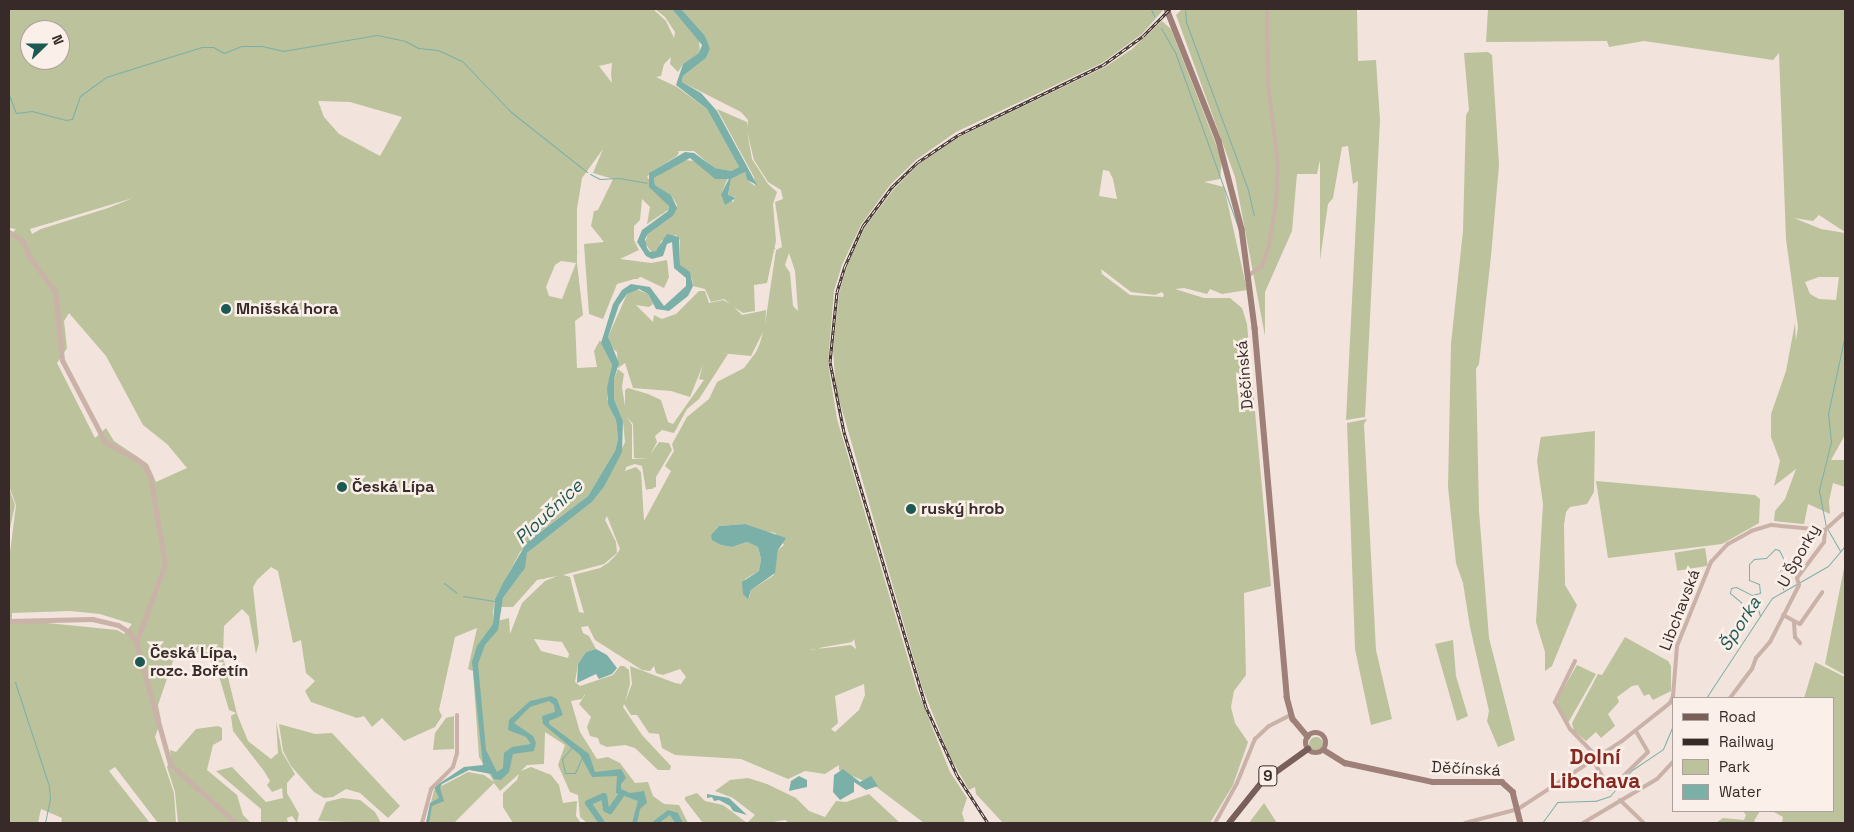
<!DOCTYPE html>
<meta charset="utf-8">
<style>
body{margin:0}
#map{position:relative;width:1854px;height:832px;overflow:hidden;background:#f2e4dc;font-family:"Space Grotesk",sans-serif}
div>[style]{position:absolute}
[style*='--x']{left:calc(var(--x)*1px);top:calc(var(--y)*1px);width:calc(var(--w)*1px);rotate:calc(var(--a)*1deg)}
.green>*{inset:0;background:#bbc29c;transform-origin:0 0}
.round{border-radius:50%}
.water>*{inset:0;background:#7bb0a9}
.stream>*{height:1px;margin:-0.5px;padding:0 0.5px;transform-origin:0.5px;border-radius:0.5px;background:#7bb0a9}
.river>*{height:6px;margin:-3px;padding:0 3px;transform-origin:3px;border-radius:3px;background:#7bb0a9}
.minor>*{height:4px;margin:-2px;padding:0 2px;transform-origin:2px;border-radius:2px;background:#cbb2a8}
.tertiary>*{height:5px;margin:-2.5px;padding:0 2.5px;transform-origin:2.5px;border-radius:2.5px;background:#cbb2a8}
.secondary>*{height:5.5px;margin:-2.75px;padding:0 2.75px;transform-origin:2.75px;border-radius:2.75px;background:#9e8079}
.secondary>.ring{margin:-2.75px;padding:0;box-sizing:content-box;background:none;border:5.5px solid #9e8079;border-radius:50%}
.primary>*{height:6px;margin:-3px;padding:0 3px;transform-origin:3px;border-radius:3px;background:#795f59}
.rail>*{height:3px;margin-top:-1.5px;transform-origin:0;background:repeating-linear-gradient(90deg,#faefe9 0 4px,#372a28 0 8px);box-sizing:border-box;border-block:1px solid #372a28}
.dots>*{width:14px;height:14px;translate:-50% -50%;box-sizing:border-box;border:2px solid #faefe9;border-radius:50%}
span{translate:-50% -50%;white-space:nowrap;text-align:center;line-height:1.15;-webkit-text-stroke:5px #faefe9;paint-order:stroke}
.shield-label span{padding:1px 4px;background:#faefe9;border:1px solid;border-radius:4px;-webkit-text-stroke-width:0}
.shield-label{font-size:15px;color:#372a28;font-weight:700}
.poi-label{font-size:16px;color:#372a28;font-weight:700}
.left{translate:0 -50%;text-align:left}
.street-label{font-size:16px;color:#372a28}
.water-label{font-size:18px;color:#1d5953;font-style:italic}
.district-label{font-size:21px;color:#872820;font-weight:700}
.frame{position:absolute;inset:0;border:10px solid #372a28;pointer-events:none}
.legend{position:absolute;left:1672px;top:697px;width:162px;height:115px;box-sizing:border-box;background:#faefe9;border:1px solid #aca09c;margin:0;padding:6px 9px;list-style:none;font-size:15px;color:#372a28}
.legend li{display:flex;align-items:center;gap:10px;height:25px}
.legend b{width:25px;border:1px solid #aca09c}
.north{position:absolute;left:20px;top:20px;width:50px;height:50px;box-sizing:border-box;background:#faefe9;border:1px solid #aca09c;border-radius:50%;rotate:68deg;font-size:14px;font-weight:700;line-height:20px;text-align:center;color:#372a28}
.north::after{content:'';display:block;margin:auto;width:18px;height:22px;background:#1d5953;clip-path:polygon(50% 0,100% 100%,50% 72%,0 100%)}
</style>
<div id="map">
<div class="green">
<i style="clip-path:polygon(evenodd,9px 9px,654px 9px,655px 11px,666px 21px,674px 38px,675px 32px,665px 17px,655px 9px,672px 9px,699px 41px,700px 53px,683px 64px,678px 72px,670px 64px,671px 57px,664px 64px,661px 76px,656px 77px,677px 87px,707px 109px,739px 167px,731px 171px,714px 168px,694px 151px,680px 151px,677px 152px,679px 152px,677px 156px,651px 172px,647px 177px,669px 204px,668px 210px,647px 224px,650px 207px,642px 199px,640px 220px,634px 226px,634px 240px,639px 250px,620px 259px,651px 263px,667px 260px,669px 277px,664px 288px,641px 277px,617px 284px,603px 319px,589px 314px,584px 244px,604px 242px,591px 226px,594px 211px,598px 210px,613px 179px,593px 173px,603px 149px,582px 178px,577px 209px,577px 263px,583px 315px,575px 321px,577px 368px,597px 367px,594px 351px,600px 340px,612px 365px,607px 399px,616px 420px,618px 439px,615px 451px,588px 496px,536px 535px,520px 552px,495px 599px,493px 613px,494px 622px,509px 618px,510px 634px,522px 603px,545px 581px,557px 576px,537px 580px,513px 607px,501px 607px,503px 598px,522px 572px,527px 553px,592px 502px,604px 487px,625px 442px,623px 421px,614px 399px,614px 379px,618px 369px,624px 374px,622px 387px,625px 406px,625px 390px,628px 388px,648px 394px,661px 400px,668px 422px,673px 424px,704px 380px,699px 379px,703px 365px,690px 397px,671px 391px,633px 388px,625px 363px,618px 368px,617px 352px,609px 346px,608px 337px,627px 294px,636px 289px,648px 294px,653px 304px,649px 307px,636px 305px,653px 322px,654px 315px,662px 319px,676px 314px,699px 291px,705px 291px,709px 303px,723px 300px,730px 304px,724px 299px,711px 302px,705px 289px,693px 286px,692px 278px,680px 265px,680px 240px,676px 235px,661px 241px,659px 249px,652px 253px,645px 243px,648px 234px,673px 216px,677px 205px,671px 195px,655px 185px,654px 178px,684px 160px,695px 161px,715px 179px,728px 178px,721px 194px,733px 202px,736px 197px,728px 196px,731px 179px,745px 172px,747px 180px,755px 186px,754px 177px,717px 109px,747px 122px,747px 128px,748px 120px,741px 112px,682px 82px,683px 76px,706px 58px,710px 49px,681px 9px,1164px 9px,1142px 34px,1102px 63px,956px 132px,916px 160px,890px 185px,861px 225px,842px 265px,834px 291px,828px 363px,837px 419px,917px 689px,950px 772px,967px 798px,962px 813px,965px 823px,924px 823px,875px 786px,839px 770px,839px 765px,825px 774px,805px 771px,788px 779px,741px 759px,675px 755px,662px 748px,659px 734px,649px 733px,637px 715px,631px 715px,624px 704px,623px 707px,642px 735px,671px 766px,670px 770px,658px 770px,635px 748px,625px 745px,607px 747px,600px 744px,598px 738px,590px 736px,587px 727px,591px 717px,579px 704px,585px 695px,585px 694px,582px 699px,571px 701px,580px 732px,597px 759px,608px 757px,620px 763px,635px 783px,648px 782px,653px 796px,664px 804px,679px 805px,688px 823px,587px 823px,580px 817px,578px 795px,570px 792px,558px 765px,565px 745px,545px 732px,544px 764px,527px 765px,521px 771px,531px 767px,551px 775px,559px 785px,563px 803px,577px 801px,576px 816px,581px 823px,513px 823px,503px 807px,503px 793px,517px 780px,519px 774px,500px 791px,494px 783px,454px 823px,426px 823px,434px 790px,468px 772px,484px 775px,494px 782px,479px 757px,473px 671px,468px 669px,477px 628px,455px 637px,439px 710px,442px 716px,435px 727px,404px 741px,382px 718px,372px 727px,364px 716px,357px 718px,311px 702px,305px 691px,315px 681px,306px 673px,301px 640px,293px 643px,278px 571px,271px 567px,257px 580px,253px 587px,259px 643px,256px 654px,249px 616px,242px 609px,224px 626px,223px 657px,237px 714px,248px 741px,271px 759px,278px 753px,276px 721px,282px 752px,295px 774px,287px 783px,287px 793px,299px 814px,297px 823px,292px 816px,287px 818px,288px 823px,261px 823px,261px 809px,216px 771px,232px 767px,266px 802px,283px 798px,282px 788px,272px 792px,267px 785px,270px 781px,264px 771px,233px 731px,231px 716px,236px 713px,229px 710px,218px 673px,207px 655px,199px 652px,173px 661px,158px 705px,161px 720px,155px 737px,174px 793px,176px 823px,158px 823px,115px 767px,109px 771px,150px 823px,61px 823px,62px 818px,41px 809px,38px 823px,9px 823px,9px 623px,47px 623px,117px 630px,124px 634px,132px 624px,100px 614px,70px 611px,12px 613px,12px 619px,9px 619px,9px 561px,16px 505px,9px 486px,9px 236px,16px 229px,9px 228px,9px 9px,30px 30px,60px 30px,60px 60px,30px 60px,30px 30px,9px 9px,612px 63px,611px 74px,612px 83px,599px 66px,612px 63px,9px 9px,318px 101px,350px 102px,402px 117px,380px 156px,339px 134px,324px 117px,318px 101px,9px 9px,747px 131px,754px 160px,768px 182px,781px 190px,783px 199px,775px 202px,782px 247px,776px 250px,765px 324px,766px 310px,742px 315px,734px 307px,743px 313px,755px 311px,754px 285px,767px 283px,776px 241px,773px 204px,777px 192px,768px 184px,752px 159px,747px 131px,9px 9px,133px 198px,108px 208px,41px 229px,32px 234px,30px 229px,133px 198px,9px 9px,789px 253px,795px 271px,798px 311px,793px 306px,790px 273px,785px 265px,789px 253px,9px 9px,561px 261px,576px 263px,562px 299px,549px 296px,546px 287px,555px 265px,561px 261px,9px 9px,69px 313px,106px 356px,143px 425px,167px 444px,187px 468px,156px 482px,148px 464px,114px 441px,106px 428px,95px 438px,57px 363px,67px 348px,64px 321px,69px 313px,9px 9px,763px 332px,760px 343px,756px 352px,744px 368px,717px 382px,709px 399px,687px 417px,672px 444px,674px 451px,665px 466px,671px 471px,644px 521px,641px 472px,636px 467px,625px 471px,626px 467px,635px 464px,642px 466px,646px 490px,656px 487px,656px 477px,672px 450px,669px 443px,659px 442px,650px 455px,657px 442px,655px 436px,662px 430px,674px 433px,687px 409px,699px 399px,728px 354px,720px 353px,751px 356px,763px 332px,9px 9px,627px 417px,633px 424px,634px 458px,649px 458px,632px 459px,632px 425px,627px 417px,9px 9px,607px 516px,620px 549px,617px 554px,608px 563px,600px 568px,573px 575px,584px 613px,579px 612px,570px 577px,563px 575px,604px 564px,617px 553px,616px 542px,605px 520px,607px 516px,9px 9px,745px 524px,757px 530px,775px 533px,784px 545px,778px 550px,774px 575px,751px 590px,749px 598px,745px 579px,759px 571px,761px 559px,758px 547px,747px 542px,732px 547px,721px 545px,711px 535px,719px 526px,745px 524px,9px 9px,588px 626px,595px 640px,642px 670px,650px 671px,654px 666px,656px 673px,663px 675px,680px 669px,686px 677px,681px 684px,675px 683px,630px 666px,632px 684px,625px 702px,630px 684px,629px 670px,624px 666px,620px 666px,613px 675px,580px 686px,575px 682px,578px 664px,586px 652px,596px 649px,589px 636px,583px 633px,581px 627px,588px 626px,9px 9px,534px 639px,562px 642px,569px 654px,568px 658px,541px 651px,534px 639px,9px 9px,854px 639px,856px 649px,851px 645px,808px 650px,852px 642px,854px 639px,9px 9px,864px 684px,865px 695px,859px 710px,835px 732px,831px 729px,838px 723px,835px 696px,864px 684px)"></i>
<i style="clip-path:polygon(1182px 9px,1357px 9px,1358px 61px,1376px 60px,1380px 120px,1365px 417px,1346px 420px,1358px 181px,1353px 184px,1348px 146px,1342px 147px,1333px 198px,1328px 204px,1320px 260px,1320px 160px,1317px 174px,1297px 174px,1292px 231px,1265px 292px,1265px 336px,1235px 177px,1176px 15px)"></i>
<i style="clip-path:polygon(evenodd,1488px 9px,1845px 9px,1845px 232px,1819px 215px,1813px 221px,1794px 218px,1821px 229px,1845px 233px,1845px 435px,1831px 460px,1845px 460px,1845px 487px,1833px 483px,1829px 501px,1830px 514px,1808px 504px,1804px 524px,1774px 521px,1775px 511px,1785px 499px,1796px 469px,1774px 486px,1780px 461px,1771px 437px,1771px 414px,1786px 371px,1795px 323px,1796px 341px,1798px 327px,1786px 239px,1779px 53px,1773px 60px,1644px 41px,1609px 47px,1607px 41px,1486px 42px,1488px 9px,1819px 277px,1839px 277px,1836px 300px,1819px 299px,1810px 294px,1805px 282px,1819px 277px)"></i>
<i style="clip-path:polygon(evenodd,1162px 21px,1171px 29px,1222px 160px,1220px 179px,1204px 182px,1224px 187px,1247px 290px,1222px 294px,1210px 289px,1207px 294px,1184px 288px,1175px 289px,1204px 298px,1230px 298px,1242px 308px,1247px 324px,1271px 586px,1244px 593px,1246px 675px,1234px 691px,1231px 707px,1235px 723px,1248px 742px,1233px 785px,1210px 823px,1003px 823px,976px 794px,975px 787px,969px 790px,950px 757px,922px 687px,836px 389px,833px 351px,839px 293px,847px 266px,865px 227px,894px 189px,919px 164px,959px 137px,1105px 67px,1132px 49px,1162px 21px,1103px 170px,1109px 171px,1113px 179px,1117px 199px,1099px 196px,1103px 170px,1162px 21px,1101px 269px,1131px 292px,1155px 295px,1162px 292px,1164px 295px,1163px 297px,1130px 295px,1102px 274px,1101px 269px)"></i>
<i style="clip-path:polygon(1488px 52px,1492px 55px,1499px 165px,1491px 256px,1479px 364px,1476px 369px,1479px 511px,1489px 638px,1515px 740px,1498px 747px,1487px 721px,1489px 711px,1470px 627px,1463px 583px,1456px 563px,1448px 487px,1451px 344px,1463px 231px,1466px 115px,1469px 110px,1464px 53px)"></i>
<i style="clip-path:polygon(1367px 419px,1364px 424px,1376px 650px,1392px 719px,1371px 725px,1355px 649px,1347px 423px)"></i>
<i style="clip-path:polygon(1595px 431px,1594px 492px,1587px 504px,1570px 507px,1566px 512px,1564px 525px,1565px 585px,1577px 605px,1552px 666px,1545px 671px,1545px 652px,1536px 622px,1543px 504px,1537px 461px,1540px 441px,1541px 437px)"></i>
<i style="clip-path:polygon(1596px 481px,1755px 495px,1760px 499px,1759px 523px,1722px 544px,1608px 558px)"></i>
<i style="clip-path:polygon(9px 488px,15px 505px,9px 533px)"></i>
<i style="left:1705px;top:548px;width:18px;height:31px;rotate:81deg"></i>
<i style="clip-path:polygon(1845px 563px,1845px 675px,1825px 664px)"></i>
<i style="clip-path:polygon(1625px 637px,1668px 661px,1671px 666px,1671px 691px,1653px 700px,1649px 694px,1644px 696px,1638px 685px,1632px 686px,1617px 697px,1619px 702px,1608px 714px,1615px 726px,1601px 738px,1596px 732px,1586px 741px,1574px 731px,1572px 723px,1598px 674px,1602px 675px)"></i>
<i style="clip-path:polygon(1453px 640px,1456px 676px,1468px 716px,1457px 721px,1435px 644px)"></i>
<i style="clip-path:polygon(1815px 662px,1845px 677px,1845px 823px,1782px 823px,1783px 817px,1772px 811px,1833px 811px,1833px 698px,1804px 698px)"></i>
<i style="clip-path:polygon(1577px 665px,1596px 674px,1568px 723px,1558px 704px,1558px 698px)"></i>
<i style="clip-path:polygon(454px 716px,454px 749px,433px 750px,435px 733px,446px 718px)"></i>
<i style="clip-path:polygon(279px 724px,315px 734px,332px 733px,400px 806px,388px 818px,360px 793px,346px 789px,333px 797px,324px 798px,314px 792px,291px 766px,283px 751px)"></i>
<i style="clip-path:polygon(218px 726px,222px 728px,222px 740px,213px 745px,207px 770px,237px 795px,243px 815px,251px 823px,178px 823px,175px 792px,167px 767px,171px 760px,170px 750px,176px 752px,196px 729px)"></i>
<i class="round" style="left:1309px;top:737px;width:14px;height:14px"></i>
<i style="clip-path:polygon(748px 778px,767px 784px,796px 798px,809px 811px,825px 817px,836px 801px,846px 802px,869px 794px,900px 823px,789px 823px,785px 820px,768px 823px,703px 823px,685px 800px,685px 797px,697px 793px,705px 801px,723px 805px,747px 823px,755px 815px,733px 798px,715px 791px,730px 780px)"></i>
<i style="clip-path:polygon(342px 798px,360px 800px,375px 812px,381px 823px,318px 821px,326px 802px)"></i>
<i style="clip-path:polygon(1264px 803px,1277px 823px,1249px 823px)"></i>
<i style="clip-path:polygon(1743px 811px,1760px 811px,1754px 821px,1758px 823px,1716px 823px,1723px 818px,1744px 820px,1746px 815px)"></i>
</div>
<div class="water">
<i style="clip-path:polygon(672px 9px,681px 9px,705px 36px,710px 49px,706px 58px,683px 76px,682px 82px,701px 93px,717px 111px,757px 185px,747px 180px,745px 172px,731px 179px,728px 195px,736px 198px,725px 205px,721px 194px,729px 179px,715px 179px,690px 158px,654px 178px,655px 185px,671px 195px,677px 208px,673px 216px,648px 234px,645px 239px,647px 248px,650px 252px,656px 251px,667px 234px,679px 237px,680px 265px,690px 272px,693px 286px,688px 296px,669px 311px,656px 309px,648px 294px,639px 289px,627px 294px,619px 305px,608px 337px,619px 363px,614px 379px,614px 399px,623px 421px,622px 452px,604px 487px,592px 502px,527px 553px,525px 568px,503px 598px,498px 630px,485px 645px,478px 664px,486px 750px,497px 772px,503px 768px,504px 753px,512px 747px,531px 744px,526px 737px,508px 730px,509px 720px,530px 701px,551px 696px,557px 699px,563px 715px,549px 721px,549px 724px,589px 754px,595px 772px,621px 769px,626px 778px,621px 784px,621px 789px,630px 793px,644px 791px,647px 803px,640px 809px,637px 823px,632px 823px,638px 801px,616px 793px,617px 776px,592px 777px,580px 755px,543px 724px,542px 716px,555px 712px,554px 705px,549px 701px,530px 707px,514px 723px,533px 736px,536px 743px,534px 751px,513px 754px,509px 772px,501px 780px,494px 779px,491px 774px,469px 770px,442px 784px,440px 788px,444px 801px,432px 806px,429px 823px,426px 823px,430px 803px,439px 798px,434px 787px,464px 767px,483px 765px,472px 662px,477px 646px,493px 624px,495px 599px,503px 583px,527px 542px,588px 496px,615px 451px,618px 439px,616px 420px,608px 404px,607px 388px,612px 365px,601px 343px,613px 304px,622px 290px,631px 284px,650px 287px,664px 306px,686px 286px,686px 278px,674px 268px,672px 242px,667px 244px,663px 256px,652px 259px,646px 256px,637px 242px,642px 230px,668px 211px,669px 206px,649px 187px,649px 173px,685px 152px,694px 153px,715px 168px,731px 171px,739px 167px,707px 109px,676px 85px,683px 64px,699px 53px,702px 45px)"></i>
<i style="clip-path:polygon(745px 524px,786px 538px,778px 550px,775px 573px,751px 590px,748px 599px,743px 594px,742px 582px,759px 571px,761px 559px,758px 547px,747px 542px,732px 547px,721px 545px,712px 540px,711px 535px,719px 526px)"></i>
<i style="clip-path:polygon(596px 649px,607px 655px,617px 668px,612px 674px,599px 679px,596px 674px,577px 683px,578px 664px,586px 652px)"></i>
<i style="clip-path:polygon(843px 769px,860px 782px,871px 776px,878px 786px,866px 790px,854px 782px,854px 792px,840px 800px,833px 792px,834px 775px)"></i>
<i style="clip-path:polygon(799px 776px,807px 780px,807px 787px,789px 791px,791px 781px)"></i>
<i style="clip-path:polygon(707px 794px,729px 798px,747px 815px,733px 811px,730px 806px,719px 800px,714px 801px,712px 797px,707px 798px)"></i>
<i style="clip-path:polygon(668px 810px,678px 813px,683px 823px,675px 823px,670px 815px,659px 823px,651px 823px)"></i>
</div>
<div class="stream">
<i style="--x:1151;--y:9;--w:8;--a:67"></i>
<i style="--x:1185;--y:9;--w:13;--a:86"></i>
<i style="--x:1186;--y:22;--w:179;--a:69.7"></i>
<i style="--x:1248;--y:190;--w:26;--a:77"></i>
<i style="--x:1161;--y:28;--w:28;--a:60"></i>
<i style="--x:1175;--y:52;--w:189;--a:70.2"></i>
<i style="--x:9;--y:95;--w:19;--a:69"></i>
<i style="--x:16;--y:113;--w:16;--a:-7"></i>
<i style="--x:32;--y:111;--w:34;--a:15"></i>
<i style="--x:65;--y:120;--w:7;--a:-8"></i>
<i style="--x:72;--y:119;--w:24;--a:-71"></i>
<i style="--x:80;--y:96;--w:32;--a:-36"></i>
<i style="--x:106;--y:77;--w:101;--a:-17.4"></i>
<i style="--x:202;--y:47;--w:11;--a:0"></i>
<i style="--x:213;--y:47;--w:13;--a:29"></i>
<i style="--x:224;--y:53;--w:18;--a:-22"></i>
<i style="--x:241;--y:46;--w:21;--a:0"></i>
<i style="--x:262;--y:46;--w:22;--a:13"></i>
<i style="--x:283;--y:51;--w:95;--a:-9.7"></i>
<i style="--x:377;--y:35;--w:29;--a:12"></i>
<i style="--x:405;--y:41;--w:15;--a:28"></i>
<i style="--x:418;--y:48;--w:20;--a:6"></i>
<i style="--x:438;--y:50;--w:26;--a:25"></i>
<i style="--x:462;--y:61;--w:71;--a:46.1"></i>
<i style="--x:511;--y:112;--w:97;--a:38.3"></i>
<i style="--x:590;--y:174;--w:11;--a:27"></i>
<i style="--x:600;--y:179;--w:19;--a:-3"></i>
<i style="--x:619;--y:178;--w:28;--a:10"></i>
<i style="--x:1826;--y:527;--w:38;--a:-101"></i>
<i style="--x:1819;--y:490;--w:49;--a:-76"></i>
<i style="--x:1831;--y:442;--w:28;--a:-96"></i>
<i style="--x:1828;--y:414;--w:82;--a:-78"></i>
<i style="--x:1828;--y:530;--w:24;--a:60"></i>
<i style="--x:444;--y:583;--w:16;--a:38"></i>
<i style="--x:463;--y:596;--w:33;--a:9"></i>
<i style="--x:1760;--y:616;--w:15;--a:-106"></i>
<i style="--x:1756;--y:602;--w:10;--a:135"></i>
<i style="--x:1749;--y:609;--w:25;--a:-140"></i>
<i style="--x:1730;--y:593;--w:5;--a:-79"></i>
<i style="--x:1731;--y:588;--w:5;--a:-11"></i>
<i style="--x:1736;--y:587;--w:18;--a:27"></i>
<i style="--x:1752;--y:595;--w:8;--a:-14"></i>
<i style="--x:1760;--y:593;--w:9;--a:-96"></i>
<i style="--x:1759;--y:584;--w:11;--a:-158"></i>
<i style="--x:1749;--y:580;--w:16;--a:-90"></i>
<i style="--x:1749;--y:564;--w:7;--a:-45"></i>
<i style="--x:1754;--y:559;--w:12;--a:-5"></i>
<i style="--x:1766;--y:558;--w:13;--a:-45"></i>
<i style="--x:1775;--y:549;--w:4;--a:14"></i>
<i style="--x:1779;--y:550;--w:11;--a:63"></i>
<i style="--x:1784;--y:560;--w:15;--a:110"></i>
<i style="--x:1779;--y:574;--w:16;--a:75"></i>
<i style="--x:15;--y:682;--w:109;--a:71.9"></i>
<i style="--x:49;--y:786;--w:13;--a:86"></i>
<i style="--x:50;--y:799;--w:25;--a:102"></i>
<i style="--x:1706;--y:698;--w:120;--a:-56.6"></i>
<i style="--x:1772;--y:598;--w:64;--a:-29.7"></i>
<i style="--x:1828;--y:566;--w:26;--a:-50"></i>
<i style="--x:1845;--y:546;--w:10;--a:-90"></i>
<i style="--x:572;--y:747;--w:16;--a:130"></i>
<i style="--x:562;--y:759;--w:14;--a:78"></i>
<i style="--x:565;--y:773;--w:10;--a:0"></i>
<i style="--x:575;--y:773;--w:17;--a:-66"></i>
<i style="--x:1542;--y:823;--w:26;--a:-54"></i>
<i style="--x:1557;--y:802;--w:38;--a:-2"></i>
<i style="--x:1595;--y:801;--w:16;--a:-18"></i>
<i style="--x:1610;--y:796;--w:34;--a:-50"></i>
<i style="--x:1632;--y:770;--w:37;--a:-34"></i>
<i style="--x:1663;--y:749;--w:26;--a:-67"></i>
</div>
<div class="river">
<i style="--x:602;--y:823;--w:24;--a:-125"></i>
<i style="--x:588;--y:803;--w:17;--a:-24"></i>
<i style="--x:604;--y:796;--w:13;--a:81"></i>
<i style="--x:606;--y:809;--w:4;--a:27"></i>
<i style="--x:610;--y:811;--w:21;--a:-55"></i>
</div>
<div class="minor">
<i style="--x:1249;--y:275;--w:16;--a:-35"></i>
<i style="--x:1262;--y:266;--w:21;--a:-71"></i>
<i style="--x:1269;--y:246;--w:45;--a:-81"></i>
<i style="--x:1276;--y:202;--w:36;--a:-87"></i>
<i style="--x:1278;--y:166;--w:84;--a:-96.9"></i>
<i style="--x:1268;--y:83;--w:74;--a:-90.8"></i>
<i style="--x:1825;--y:530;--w:24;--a:-42"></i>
<i style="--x:1783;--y:615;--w:19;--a:28"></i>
<i style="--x:1800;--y:624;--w:39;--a:-55"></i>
<i style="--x:1794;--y:623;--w:14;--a:86"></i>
<i style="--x:1795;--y:637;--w:8;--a:50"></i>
<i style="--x:1575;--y:661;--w:46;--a:116"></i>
<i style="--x:1555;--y:702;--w:31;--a:61"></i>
<i style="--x:1570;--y:729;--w:37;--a:46"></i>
<i style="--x:1730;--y:698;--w:36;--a:-53"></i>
<i style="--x:1752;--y:669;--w:12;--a:-70"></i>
<i style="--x:1756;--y:658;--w:21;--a:-49"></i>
<i style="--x:1770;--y:642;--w:64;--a:-63"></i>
<i style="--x:1799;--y:585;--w:7;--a:-106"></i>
<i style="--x:1797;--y:578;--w:45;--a:-53.1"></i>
<i style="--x:1824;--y:542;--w:12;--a:-85"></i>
<i style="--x:1592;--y:759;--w:35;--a:59"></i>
<i style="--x:1610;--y:789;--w:53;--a:-44.2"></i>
<i style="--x:1648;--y:752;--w:24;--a:-120"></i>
<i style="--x:1620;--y:800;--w:33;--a:44"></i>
<i style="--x:422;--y:823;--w:35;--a:-75"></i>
<i style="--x:431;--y:789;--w:31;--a:-45"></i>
<i style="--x:453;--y:767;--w:15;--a:-74"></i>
<i style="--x:457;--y:753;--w:38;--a:-90"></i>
<i style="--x:1215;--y:823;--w:46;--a:-61.2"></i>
<i style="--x:1237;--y:783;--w:48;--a:-67.8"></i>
<i style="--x:1255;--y:739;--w:19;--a:-43"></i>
<i style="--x:1269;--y:726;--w:25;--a:-27"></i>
<i style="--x:1465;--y:823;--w:55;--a:-14.8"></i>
<i style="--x:1518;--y:809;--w:124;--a:-33.2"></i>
<i style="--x:1622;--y:741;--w:61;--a:-38.4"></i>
<i style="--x:1670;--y:703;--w:8;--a:-67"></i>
<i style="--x:1673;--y:696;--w:50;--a:-85.4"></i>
<i style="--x:1677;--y:646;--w:91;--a:-68"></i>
<i style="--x:1711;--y:562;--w:25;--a:-47"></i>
<i style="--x:1728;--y:544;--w:26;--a:-29"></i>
<i style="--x:1751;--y:531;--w:21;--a:-17"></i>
<i style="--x:1771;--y:525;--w:54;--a:5.3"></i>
<i style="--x:1583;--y:823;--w:86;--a:-30.7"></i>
<i style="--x:1657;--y:779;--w:23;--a:-47"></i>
</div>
<div class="tertiary">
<i style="--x:9;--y:232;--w:17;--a:33"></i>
<i style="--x:23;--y:241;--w:18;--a:68"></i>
<i style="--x:30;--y:258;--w:41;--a:52.9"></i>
<i style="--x:55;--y:291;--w:69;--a:84.2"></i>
<i style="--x:62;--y:360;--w:93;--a:62.3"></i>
<i style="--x:105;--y:442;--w:34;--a:28"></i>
<i style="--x:135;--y:458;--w:11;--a:38"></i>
<i style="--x:144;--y:465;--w:13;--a:61"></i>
<i style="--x:150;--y:476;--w:89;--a:80.3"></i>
<i style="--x:165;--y:564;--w:84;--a:110.2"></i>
<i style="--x:9;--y:621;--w:83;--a:-1.4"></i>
<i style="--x:92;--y:619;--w:27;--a:13"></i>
<i style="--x:118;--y:625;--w:13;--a:32"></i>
<i style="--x:129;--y:632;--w:13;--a:58"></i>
<i style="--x:136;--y:643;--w:126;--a:74.3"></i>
<i style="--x:170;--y:764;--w:89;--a:41.8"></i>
</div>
<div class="secondary">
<i style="--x:1167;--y:9;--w:142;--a:68.5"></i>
<i style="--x:1219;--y:141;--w:91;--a:75.4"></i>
<i style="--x:1242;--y:229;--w:100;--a:82.5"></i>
<i style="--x:1255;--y:328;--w:370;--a:85"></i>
<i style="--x:1287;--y:697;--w:23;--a:75"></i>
<i style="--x:1293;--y:719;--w:23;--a:50"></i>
<i class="ring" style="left:1306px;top:733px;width:14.5px;height:14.5px"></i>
<i style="--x:1324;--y:750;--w:25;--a:32"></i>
<i style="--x:1345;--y:763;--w:90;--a:12.2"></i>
<i style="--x:1433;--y:782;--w:69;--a:0"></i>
<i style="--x:1502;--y:782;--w:15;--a:42"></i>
<i style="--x:1513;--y:792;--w:32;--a:76"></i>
</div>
<div class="primary">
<i style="--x:1229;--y:823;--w:53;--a:-51.2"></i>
<i style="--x:1262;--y:782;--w:57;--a:-35.7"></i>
</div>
<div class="rail">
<i style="--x:988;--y:823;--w:57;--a:-122.9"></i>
<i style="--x:957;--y:775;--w:75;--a:-114.5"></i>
<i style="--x:926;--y:707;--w:287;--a:-106.6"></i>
<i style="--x:844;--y:432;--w:71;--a:-101.3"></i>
<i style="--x:830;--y:362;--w:70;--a:-84.3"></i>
<i style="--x:837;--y:292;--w:27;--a:-73"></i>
<i style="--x:845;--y:266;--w:44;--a:-65.8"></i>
<i style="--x:863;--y:226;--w:49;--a:-53.4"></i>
<i style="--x:892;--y:187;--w:36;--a:-44"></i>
<i style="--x:918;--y:162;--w:48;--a:-34"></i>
<i style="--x:958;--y:135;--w:161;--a:-25.8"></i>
<i style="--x:1103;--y:65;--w:49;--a:-35.9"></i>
<i style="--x:1143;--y:36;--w:38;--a:-45"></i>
</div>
<div class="dots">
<i style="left:226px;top:309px;background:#1d5953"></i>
<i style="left:342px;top:487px;background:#1d5953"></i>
<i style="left:911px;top:509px;background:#1d5953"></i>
<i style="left:140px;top:662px;background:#1d5953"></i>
</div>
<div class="shield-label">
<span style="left:1268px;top:776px">9</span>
</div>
<div class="poi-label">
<span class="left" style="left:236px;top:309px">Mnišská hora</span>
<span class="left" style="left:352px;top:487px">Česká Lípa</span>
<span class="left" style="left:921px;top:509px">ruský hrob</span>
<span class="left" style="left:150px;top:662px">Česká Lípa,<br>rozc. Bořetín</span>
</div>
<div class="street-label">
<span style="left:1245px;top:375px;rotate:-95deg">Děčínská</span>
<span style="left:1799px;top:556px;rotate:-61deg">U Šporky</span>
<span style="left:1680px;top:610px;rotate:-69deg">Libchavská</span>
<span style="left:1466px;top:769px;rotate:3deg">Děčínská</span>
</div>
<div class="water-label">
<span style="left:549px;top:512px;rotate:-43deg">Ploučnice</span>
<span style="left:1740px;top:624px;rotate:-57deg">Šporka</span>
</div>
<div class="district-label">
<span style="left:1595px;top:769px">Dolní<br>Libchava</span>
</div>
<div class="frame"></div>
<ul class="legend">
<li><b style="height:6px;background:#795f59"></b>Road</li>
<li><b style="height:6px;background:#372a28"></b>Railway</li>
<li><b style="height:14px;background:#bbc29c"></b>Park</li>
<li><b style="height:14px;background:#7bb0a9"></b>Water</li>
</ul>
<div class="north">N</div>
</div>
